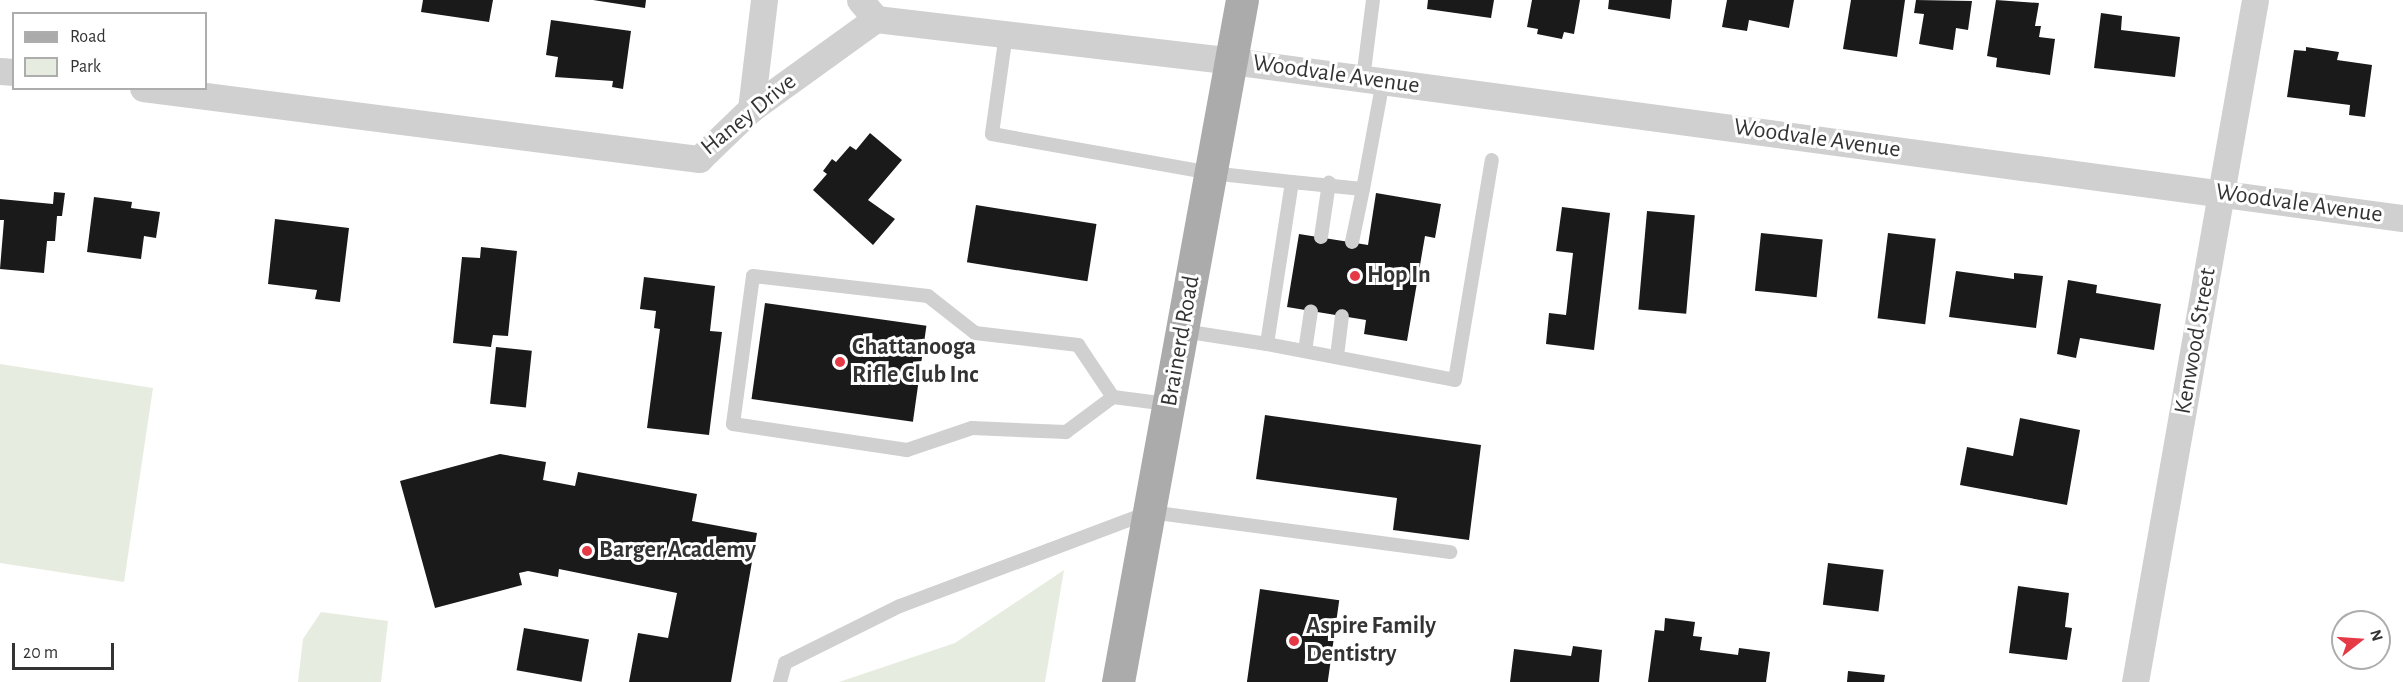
<!DOCTYPE html>
<style>
body{margin:0}
#map{position:relative;width:2403px;height:682px;overflow:hidden;background:#fff;font-family:"Alegreya Sans",sans-serif}
div>[style]{position:absolute}
[style*='--x']{left:calc(var(--x)*1px);top:calc(var(--y)*1px);width:calc(var(--w)*1px);rotate:calc(var(--a)*1deg)}
.green>*{inset:0;background:#e6ecdf}
.building>*{inset:0;background:#1a1a1a;transform-origin:0 0}
.lane>*{height:14px;margin:-7px;padding:0 7px;transform-origin:7px;border-radius:7px;background:#d0d0d0}
.street>*{height:27px;margin:-13.5px;padding:0 13.5px;transform-origin:13.5px;border-radius:13.5px;background:#d0d0d0}
.primary>*{height:33px;margin:-16.5px;padding:0 16.5px;transform-origin:16.5px;border-radius:16.5px;background:#ababab}
.dots>*{width:16px;height:16px;translate:-50% -50%;box-sizing:border-box;border:3px solid #fff;border-radius:50%}
span{translate:-50% -50%;white-space:nowrap;text-align:center;line-height:1.15;-webkit-text-stroke:6px #fff;paint-order:stroke}
.street-label{font-size:24px;color:#333}
.poi-label{font-size:24px;color:#333;font-weight:700}
.left{translate:0 -50%;text-align:left}
.legend{position:absolute;left:12px;top:12px;width:195px;height:78px;box-sizing:border-box;background:#fff;border:2px solid #adadad;margin:0;padding:8px 10px;list-style:none;font-size:18px;color:#333}
.legend li{display:flex;align-items:center;gap:12px;height:30px}
.legend b{width:30px;border:2px solid #adadad}
.north{position:absolute;left:2331px;top:610px;width:60px;height:60px;box-sizing:border-box;background:#fff;border:2px solid #adadad;border-radius:50%;rotate:73deg;font-size:16px;font-weight:700;line-height:24px;text-align:center;color:#333}
.north::after{content:'';display:block;margin:auto;width:21px;height:27px;background:#e63946;clip-path:polygon(50% 0,100% 100%,50% 72%,0 100%)}
.scale{position:absolute;left:12px;top:643px;width:102px;height:27px;box-sizing:border-box;border:3px solid #333;border-top:0;padding-left:8px;font-size:18px;line-height:21px;white-space:nowrap;color:#333;-webkit-text-stroke:4px #fff;paint-order:stroke}
</style>
<div id="map">
<div class="green">
<i style="clip-path:polygon(0 364px,153px 388px,124px 582px,0 563px)"></i>
<i style="clip-path:polygon(1064px 570px,1045px 682px,839px 682px,955px 643px)"></i>
<i style="clip-path:polygon(321px 612px,388px 621px,381px 682px,298px 682px,303px 639px)"></i>
</div>
<div class="building">
<i style="clip-path:polygon(423px 0,493px 0,489px 22px,421px 12px)"></i>
<i style="clip-path:polygon(593px 0,646px 0,645px 8px)"></i>
<i style="clip-path:polygon(1428px 0,1494px 0,1491px 18px,1427px 9px)"></i>
<i style="clip-path:polygon(1532px 0,1580px 0,1574px 34px,1564px 32px,1562px 39px,1537px 34px,1538px 29px,1527px 27px)"></i>
<i style="clip-path:polygon(1609px 0,1672px 0,1670px 19px,1608px 9px)"></i>
<i style="clip-path:polygon(1727px 0,1794px 0,1789px 28px,1749px 20px,1747px 31px,1722px 27px)"></i>
<i style="clip-path:polygon(1851px 0,1905px 0,1897px 57px,1843px 49px)"></i>
<i style="clip-path:polygon(1916px 0,1972px 1px,1968px 30px,1956px 28px,1953px 50px,1919px 44px,1924px 14px,1914px 13px)"></i>
<i style="clip-path:polygon(1996px 0,2039px 3px,2035px 26px,2041px 26px,2039px 37px,2055px 39px,2050px 75px,1996px 67px,1997px 58px,1987px 56px)"></i>
<i style="clip-path:polygon(2101px 13px,2122px 16px,2121px 30px,2180px 37px,2175px 77px,2094px 68px)"></i>
<i style="clip-path:polygon(551px 20px,631px 31px,623px 89px,612px 87px,613px 81px,555px 77px,558px 57px,546px 55px)"></i>
<i style="clip-path:polygon(2306px 47px,2339px 52px,2337px 60px,2372px 65px,2365px 117px,2349px 115px,2350px 105px,2287px 97px,2294px 50px,2306px 51px)"></i>
<i style="clip-path:polygon(870px 133px,902px 160px,868px 200px,895px 219px,873px 245px,813px 190px,827px 174px,823px 171px,832px 159px,836px 162px,850px 146px,856px 150px)"></i>
<i style="clip-path:polygon(54px 192px,65px 193px,62px 216px,57px 216px,55px 241px,47px 241px,44px 273px,0 269px,4px 220px,0 220px,0 199px,53px 204px)"></i>
<i style="clip-path:polygon(1376px 193px,1441px 204px,1435px 238px,1425px 236px,1407px 341px,1364px 334px,1366px 320px,1287px 307px,1299px 234px,1368px 245px)"></i>
<i style="clip-path:polygon(94px 197px,132px 202px,131px 208px,160px 212px,156px 238px,144px 236px,141px 259px,87px 252px)"></i>
<i style="left:976px;top:205px;width:122px;height:58px;rotate:9deg"></i>
<i style="clip-path:polygon(1562px 207px,1610px 213px,1594px 350px,1546px 344px,1549px 313px,1566px 315px,1573px 253px,1556px 251px)"></i>
<i style="left:1647px;top:211px;width:48px;height:99px;rotate:5deg"></i>
<i style="clip-path:polygon(275px 219px,349px 228px,340px 302px,315px 299px,317px 290px,268px 284px)"></i>
<i style="left:1761px;top:233px;width:62px;height:58px;rotate:6deg"></i>
<i style="left:1888px;top:233px;width:48px;height:86px;rotate:7deg"></i>
<i style="clip-path:polygon(481px 247px,517px 251px,508px 336px,493px 335px,491px 347px,453px 343px,462px 257px,480px 258px)"></i>
<i style="clip-path:polygon(1956px 271px,2014px 279px,2014px 273px,2043px 276px,2036px 328px,1949px 317px)"></i>
<i style="clip-path:polygon(644px 277px,715px 286px,710px 331px,722px 332px,709px 435px,647px 428px,660px 329px,654px 328px,656px 311px,640px 309px)"></i>
<i style="clip-path:polygon(2068px 280px,2097px 285px,2096px 293px,2161px 304px,2154px 350px,2080px 338px,2076px 358px,2057px 354px)"></i>
<i style="left:765px;top:303px;width:163px;height:97px;rotate:8deg"></i>
<i style="left:496px;top:347px;width:36px;height:57px;rotate:6deg"></i>
<i style="clip-path:polygon(1265px 415px,1481px 445px,1469px 540px,1393px 530px,1397px 498px,1256px 479px)"></i>
<i style="clip-path:polygon(2020px 418px,2080px 430px,2067px 505px,1960px 485px,1967px 447px,2013px 456px)"></i>
<i style="clip-path:polygon(500px 454px,546px 462px,543px 480px,575px 486px,578px 472px,697px 494px,692px 521px,757px 533px,731px 682px,629px 682px,638px 633px,668px 638px,677px 593px,559px 569px,558px 577px,528px 571px,519px 573px,522px 585px,435px 608px,400px 481px)"></i>
<i style="left:1828px;top:563px;width:56px;height:42px;rotate:7deg"></i>
<i style="clip-path:polygon(2018px 586px,2069px 593px,2065px 627px,2072px 628px,2067px 660px,2009px 653px)"></i>
<i style="left:1260px;top:589px;width:80px;height:94px;rotate:8deg"></i>
<i style="clip-path:polygon(1665px 618px,1695px 622px,1693px 636px,1702px 637px,1700px 650px,1738px 655px,1739px 648px,1770px 652px,1766px 682px,1648px 682px,1655px 630px,1664px 631px)"></i>
<i style="left:524px;top:628px;width:66px;height:43px;rotate:10deg"></i>
<i style="clip-path:polygon(1573px 646px,1602px 650px,1599px 682px,1510px 682px,1514px 649px,1571px 656px)"></i>
<i style="clip-path:polygon(1848px 671px,1885px 675px,1884px 682px,1847px 682px)"></i>
</div>
<div class="lane">
<i style="--x:1006;--y:34;--w:101;--a:98"></i>
<i style="--x:992;--y:134;--w:222;--a:10.1"></i>
<i style="--x:1211;--y:173;--w:81;--a:6.3"></i>
<i style="--x:1292;--y:182;--w:164;--a:98.8"></i>
<i style="--x:1267;--y:344;--w:85;--a:-171.2"></i>
<i style="--x:1363;--y:79;--w:80;--a:-82.8"></i>
<i style="--x:1292;--y:182;--w:71;--a:5.6"></i>
<i style="--x:1363;--y:189;--w:110;--a:-79.5"></i>
<i style="--x:1321;--y:237;--w:55;--a:-81.6"></i>
<i style="--x:1352;--y:242;--w:54;--a:-78.3"></i>
<i style="--x:1267;--y:344;--w:191;--a:10.8"></i>
<i style="--x:1455;--y:380;--w:223;--a:-80.5"></i>
<i style="--x:1305;--y:351;--w:40;--a:-81.5"></i>
<i style="--x:1337;--y:356;--w:40;--a:-82.9"></i>
<i style="--x:1113;--y:397;--w:59;--a:143.3"></i>
<i style="--x:1066;--y:432;--w:94;--a:-177.6"></i>
<i style="--x:972;--y:428;--w:69;--a:161.3"></i>
<i style="--x:907;--y:450;--w:176;--a:-171.5"></i>
<i style="--x:733;--y:424;--w:149;--a:-82.3"></i>
<i style="--x:753;--y:276;--w:176;--a:6.5"></i>
<i style="--x:928;--y:296;--w:60;--a:38.2"></i>
<i style="--x:975;--y:333;--w:104;--a:6.6"></i>
<i style="--x:1078;--y:345;--w:63;--a:56.1"></i>
<i style="--x:1113;--y:397;--w:55;--a:7.3"></i>
<i style="--x:780;--y:682;--w:20;--a:-75"></i>
<i style="--x:785;--y:663;--w:128;--a:-26.4"></i>
<i style="--x:900;--y:606;--w:267;--a:-20.6"></i>
<i style="--x:1150;--y:512;--w:303;--a:7.6"></i>
</div>
<div class="street">
<i style="--x:860;--y:0;--w:25;--a:50"></i>
<i style="--x:0;--y:71;--w:14;--a:4"></i>
<i style="--x:143;--y:88;--w:561;--a:7.28"></i>
<i style="--x:699;--y:159;--w:72;--a:-43.9"></i>
<i style="--x:751;--y:109;--w:154;--a:-35.8"></i>
<i style="--x:876;--y:19;--w:358;--a:6.7"></i>
<i style="--x:1232;--y:61;--w:1181;--a:7.64"></i>
<i style="--x:751;--y:109;--w:110;--a:-83.2"></i>
<i style="--x:2135;--y:682;--w:692;--a:-80.02"></i>
</div>
<div class="primary">
<i style="--x:1118;--y:682;--w:693;--a:-79.7"></i>
</div>
<div class="dots">
<i style="left:1355px;top:276px;background:#e63946"></i>
<i style="left:840px;top:362px;background:#e63946"></i>
<i style="left:587px;top:551px;background:#e63946"></i>
<i style="left:1294px;top:641px;background:#e63946"></i>
</div>
<div class="street-label">
<span style="left:1336px;top:75px;rotate:8deg">Woodvale Avenue</span>
<span style="left:749px;top:115px;rotate:-39deg">Haney Drive</span>
<span style="left:1817px;top:139px;rotate:8deg">Woodvale Avenue</span>
<span style="left:2299px;top:204px;rotate:8deg">Woodvale Avenue</span>
<span style="left:1181px;top:341px;rotate:-80deg">Brainerd Road</span>
<span style="left:2196px;top:341px;rotate:-80deg">Kenwood Street</span>
</div>
<div class="poi-label">
<span class="left" style="left:1367px;top:276px">Hop In</span>
<span class="left" style="left:852px;top:362px">Chattanooga<br>Rifle Club Inc</span>
<span class="left" style="left:599px;top:551px">Barger Academy</span>
<span class="left" style="left:1306px;top:641px">Aspire Family<br>Dentistry</span>
</div>
<ul class="legend">
<li><b style="height:8px;background:#ababab"></b>Road</li>
<li><b style="height:16px;background:#e6ecdf"></b>Park</li>
</ul>
<div class="north">N</div>
<div class="scale">20 m</div>
</div>
